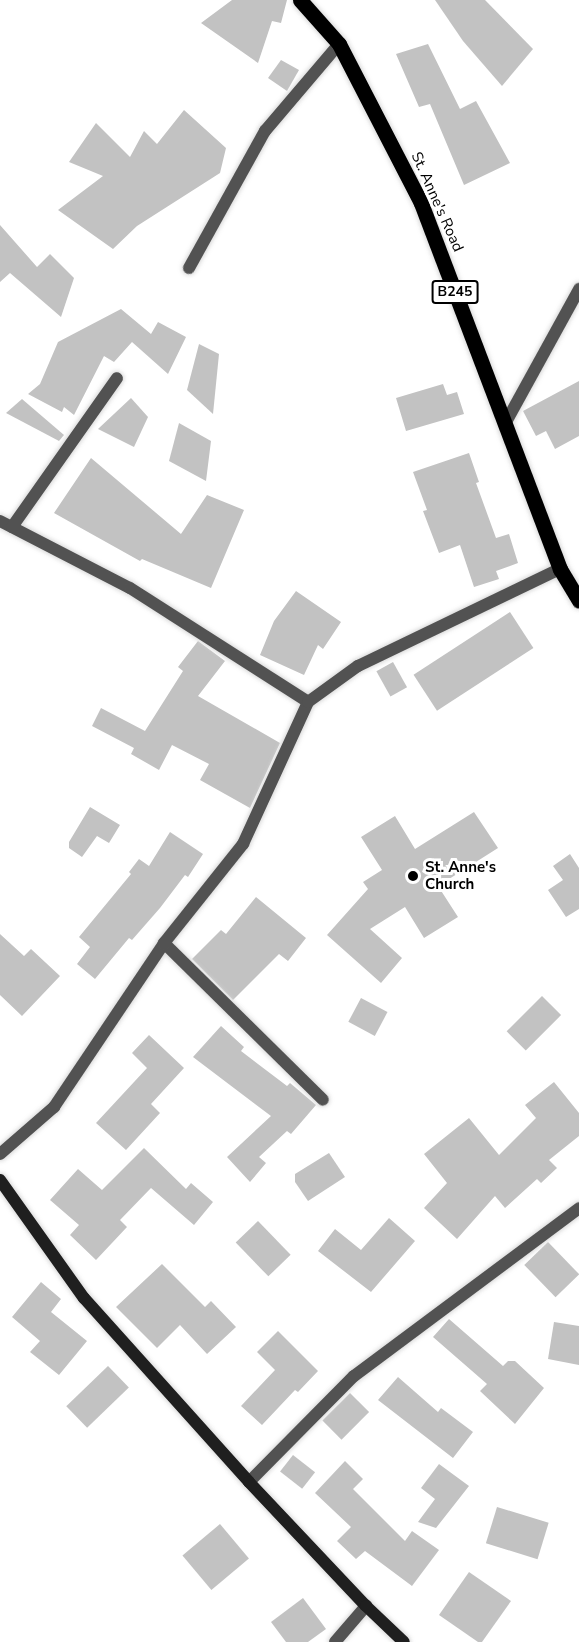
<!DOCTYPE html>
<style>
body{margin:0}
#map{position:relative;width:579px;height:1642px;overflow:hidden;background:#fff;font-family:"Nunito Sans",sans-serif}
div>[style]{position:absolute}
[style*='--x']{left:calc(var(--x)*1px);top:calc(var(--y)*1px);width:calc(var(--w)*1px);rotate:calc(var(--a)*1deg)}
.building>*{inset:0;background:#c2c2c2;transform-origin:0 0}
.roads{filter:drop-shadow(0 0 2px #dbdbdb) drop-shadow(0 0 2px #dbdbdb)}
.street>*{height:12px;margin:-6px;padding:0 6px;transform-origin:6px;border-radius:6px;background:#525252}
.secondary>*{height:12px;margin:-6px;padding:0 6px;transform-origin:6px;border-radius:6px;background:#1f1f1f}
.primary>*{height:15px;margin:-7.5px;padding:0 7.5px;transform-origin:7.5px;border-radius:7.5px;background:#000}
.dots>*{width:16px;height:16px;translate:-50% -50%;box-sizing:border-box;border:3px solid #fff;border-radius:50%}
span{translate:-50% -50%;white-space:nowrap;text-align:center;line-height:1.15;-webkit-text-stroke:6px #fff;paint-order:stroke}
.shield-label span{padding:2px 4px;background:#fff;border:2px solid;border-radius:4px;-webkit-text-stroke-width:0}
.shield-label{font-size:14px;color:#000;font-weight:700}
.street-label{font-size:15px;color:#000}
.poi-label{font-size:15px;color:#000;font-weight:700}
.left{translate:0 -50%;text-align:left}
</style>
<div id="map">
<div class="building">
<i style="clip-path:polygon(232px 0,287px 0,281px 23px,272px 21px,258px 63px,201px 23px)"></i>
<i style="clip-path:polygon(435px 0,485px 0,533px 49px,502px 86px,463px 41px)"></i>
<i style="clip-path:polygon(428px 44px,460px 109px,476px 101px,510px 163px,464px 185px,430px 104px,419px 107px,396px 54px)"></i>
<i style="clip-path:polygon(281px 60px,299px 70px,287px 91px,268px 78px)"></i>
<i style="clip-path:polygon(184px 110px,226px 148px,220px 173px,137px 226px,113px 249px,58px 210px,103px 176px,69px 162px,96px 123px,130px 157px,144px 131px,157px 144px)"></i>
<i style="clip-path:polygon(0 225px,37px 267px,50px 254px,74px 278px,61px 317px,10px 273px,0 282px)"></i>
<i style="clip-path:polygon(121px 309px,151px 334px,158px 322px,186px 337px,168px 374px,132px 342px,114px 362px,104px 356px,74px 415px,64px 407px,62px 412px,28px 394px,40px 384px,58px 342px)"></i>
<i style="clip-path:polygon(199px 344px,219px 354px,213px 414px,187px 390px)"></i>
<i style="clip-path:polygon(579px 381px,579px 436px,555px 449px,546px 431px,536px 436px,523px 411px)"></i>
<i style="clip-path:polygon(443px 384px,447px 395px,457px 392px,464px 414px,406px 431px,396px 398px)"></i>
<i style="clip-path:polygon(131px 398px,148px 417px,134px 447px,98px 429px)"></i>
<i style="clip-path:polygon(22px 399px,64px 435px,59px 441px,6px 413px)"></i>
<i style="clip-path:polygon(179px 423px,211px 441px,206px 481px,169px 461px)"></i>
<i style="clip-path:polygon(469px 453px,479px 482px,476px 483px,496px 538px,509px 534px,518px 563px,496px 571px,499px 579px,474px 587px,460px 545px,439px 553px,423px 511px,427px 510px,413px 472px)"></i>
<i style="clip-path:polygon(91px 458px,181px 534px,207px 495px,244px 510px,211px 588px,142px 559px,140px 561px,54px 513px)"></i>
<i style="clip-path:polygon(296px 591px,341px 622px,323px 649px,318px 645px,304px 675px,260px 655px,274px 621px)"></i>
<i style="left:510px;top:612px;width:43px;height:115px;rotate:57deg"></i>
<i style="clip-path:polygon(198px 641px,225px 661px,198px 696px,280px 743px,250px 808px,200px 780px,209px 764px,172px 745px,159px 770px,131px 754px,134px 748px,92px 726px,101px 708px,145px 731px,183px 671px,178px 667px)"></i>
<i style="left:393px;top:662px;width:29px;height:19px;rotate:61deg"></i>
<i style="clip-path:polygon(90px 807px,120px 825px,109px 843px,97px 836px,82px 857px,69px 848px,69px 842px)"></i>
<i style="clip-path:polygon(474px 812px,498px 848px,438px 886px,458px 917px,424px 938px,405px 907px,370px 929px,402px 958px,381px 983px,327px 935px,368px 889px,363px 882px,382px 870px,361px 837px,395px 816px,415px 849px)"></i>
<i style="clip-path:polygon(170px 832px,203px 854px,188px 877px,185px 875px,160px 908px,132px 940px,129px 938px,95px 979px,77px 964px,90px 947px,79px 937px,131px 874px,129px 872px,139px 859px,149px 866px)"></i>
<i style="clip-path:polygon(570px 854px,579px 868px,579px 909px,566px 917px,548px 890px,563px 880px,553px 866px)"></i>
<i style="clip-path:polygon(256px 897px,306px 938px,288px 961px,279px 954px,233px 1000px,192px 959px,221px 930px,226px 934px)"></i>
<i style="clip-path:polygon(0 934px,24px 956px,31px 949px,60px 976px,22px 1016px,0 995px)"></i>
<i style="left:542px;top:996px;width:27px;height:50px;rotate:45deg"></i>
<i style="left:361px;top:998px;width:30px;height:27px;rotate:28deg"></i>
<i style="clip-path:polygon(221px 1026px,244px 1047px,241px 1051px,287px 1086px,290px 1083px,316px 1105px,291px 1134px,287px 1131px,259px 1157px,266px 1163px,250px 1182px,227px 1157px,271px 1116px,193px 1057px)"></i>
<i style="clip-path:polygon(149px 1035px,184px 1068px,151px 1104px,160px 1113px,126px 1150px,96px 1123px,147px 1068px,132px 1053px)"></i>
<i style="clip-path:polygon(554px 1082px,579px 1113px,579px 1136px,549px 1160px,557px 1168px,541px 1183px,537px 1179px,505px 1208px,495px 1196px,457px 1239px,424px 1208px,447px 1183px,424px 1154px,469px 1118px,499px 1155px,536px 1118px,525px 1105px)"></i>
<i style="clip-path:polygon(144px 1148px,186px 1189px,191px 1183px,213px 1202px,194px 1225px,151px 1188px,120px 1220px,127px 1227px,96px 1260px,70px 1235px,79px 1225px,50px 1200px,78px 1169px,102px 1190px)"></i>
<i style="clip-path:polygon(329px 1153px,345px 1177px,308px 1201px,295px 1182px,295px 1174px)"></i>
<i style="clip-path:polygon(389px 1218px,415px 1241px,371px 1292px,318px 1251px,335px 1229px,361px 1250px)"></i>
<i style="left:258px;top:1221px;width:47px;height:31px;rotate:46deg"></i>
<i style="left:548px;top:1242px;width:45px;height:33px;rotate:46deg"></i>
<i style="clip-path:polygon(162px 1264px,205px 1307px,211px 1301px,236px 1327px,207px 1354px,180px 1325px,157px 1348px,116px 1307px)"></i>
<i style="clip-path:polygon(41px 1282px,61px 1299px,51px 1312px,87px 1341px,59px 1375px,30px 1352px,40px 1341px,12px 1317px)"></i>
<i style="clip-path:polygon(449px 1319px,503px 1366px,508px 1361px,515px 1361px,544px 1388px,515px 1424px,480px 1391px,487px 1384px,433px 1337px)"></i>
<i style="clip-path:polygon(554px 1322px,579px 1326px,579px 1365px,548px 1359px)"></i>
<i style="clip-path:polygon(278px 1331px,318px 1371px,298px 1392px,295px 1390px,262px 1425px,241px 1406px,275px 1370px,257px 1352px)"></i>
<i style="left:108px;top:1366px;width:30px;height:58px;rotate:46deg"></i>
<i style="clip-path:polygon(398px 1377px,438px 1412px,441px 1408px,473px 1432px,453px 1458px,378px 1400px)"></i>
<i style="left:350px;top:1393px;width:27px;height:39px;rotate:45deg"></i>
<i style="left:293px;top:1455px;width:28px;height:21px;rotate:38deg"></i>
<i style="clip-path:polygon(345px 1461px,363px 1479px,353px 1489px,405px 1541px,412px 1531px,439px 1550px,412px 1586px,365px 1551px,356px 1559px,337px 1541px,351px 1527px,315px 1493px)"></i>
<i style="clip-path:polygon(439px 1464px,469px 1486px,436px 1528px,418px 1522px,435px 1499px,421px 1488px)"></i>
<i style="left:497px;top:1507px;width:54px;height:38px;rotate:17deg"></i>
<i style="left:220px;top:1524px;width:45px;height:49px;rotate:50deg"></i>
<i style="clip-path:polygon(469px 1572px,511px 1601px,482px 1642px,478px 1642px,439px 1615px)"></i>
<i style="clip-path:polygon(303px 1598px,326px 1629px,308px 1642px,286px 1642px,271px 1622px)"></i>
</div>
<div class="roads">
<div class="street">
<i style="--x:189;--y:268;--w:157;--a:-61"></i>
<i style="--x:265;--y:131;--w:114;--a:-49.6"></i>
<i style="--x:506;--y:422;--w:152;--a:-61.2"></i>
<i style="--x:0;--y:521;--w:146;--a:27.3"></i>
<i style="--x:130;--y:588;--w:211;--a:32.6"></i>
<i style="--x:12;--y:527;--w:182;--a:-54.8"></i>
<i style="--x:164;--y:943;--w:223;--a:44.6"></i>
<i style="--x:0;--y:1154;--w:72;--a:-41"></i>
<i style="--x:54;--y:1107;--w:197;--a:-56.1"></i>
<i style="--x:164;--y:943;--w:127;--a:-51.4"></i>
<i style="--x:243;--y:844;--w:156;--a:-65.4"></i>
<i style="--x:308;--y:702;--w:62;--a:-35.8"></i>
<i style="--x:358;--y:666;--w:224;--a:-25.7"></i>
<i style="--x:249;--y:1482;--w:149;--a:-45.3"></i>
<i style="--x:354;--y:1376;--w:281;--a:-36.7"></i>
<i style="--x:335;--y:1642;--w:48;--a:-49.3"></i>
</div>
<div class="secondary">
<i style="--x:0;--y:1180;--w:145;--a:54.6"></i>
<i style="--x:84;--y:1298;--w:247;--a:48.1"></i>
<i style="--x:249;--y:1482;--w:170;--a:46.7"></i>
<i style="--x:366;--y:1606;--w:52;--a:43.5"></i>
</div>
<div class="primary">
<i style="--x:300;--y:0;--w:59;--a:48.4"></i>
<i style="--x:339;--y:44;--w:179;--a:62.7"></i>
<i style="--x:421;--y:203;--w:392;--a:69.2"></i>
<i style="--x:560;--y:569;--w:37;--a:59"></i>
</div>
</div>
<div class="dots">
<i style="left:413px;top:876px;background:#000"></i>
</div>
<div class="shield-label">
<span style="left:455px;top:292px">B245</span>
</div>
<div class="street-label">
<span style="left:437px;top:202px;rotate:66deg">St. Anne's Road</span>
</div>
<div class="poi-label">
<span class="left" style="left:425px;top:876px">St. Anne's<br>Church</span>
</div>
</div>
